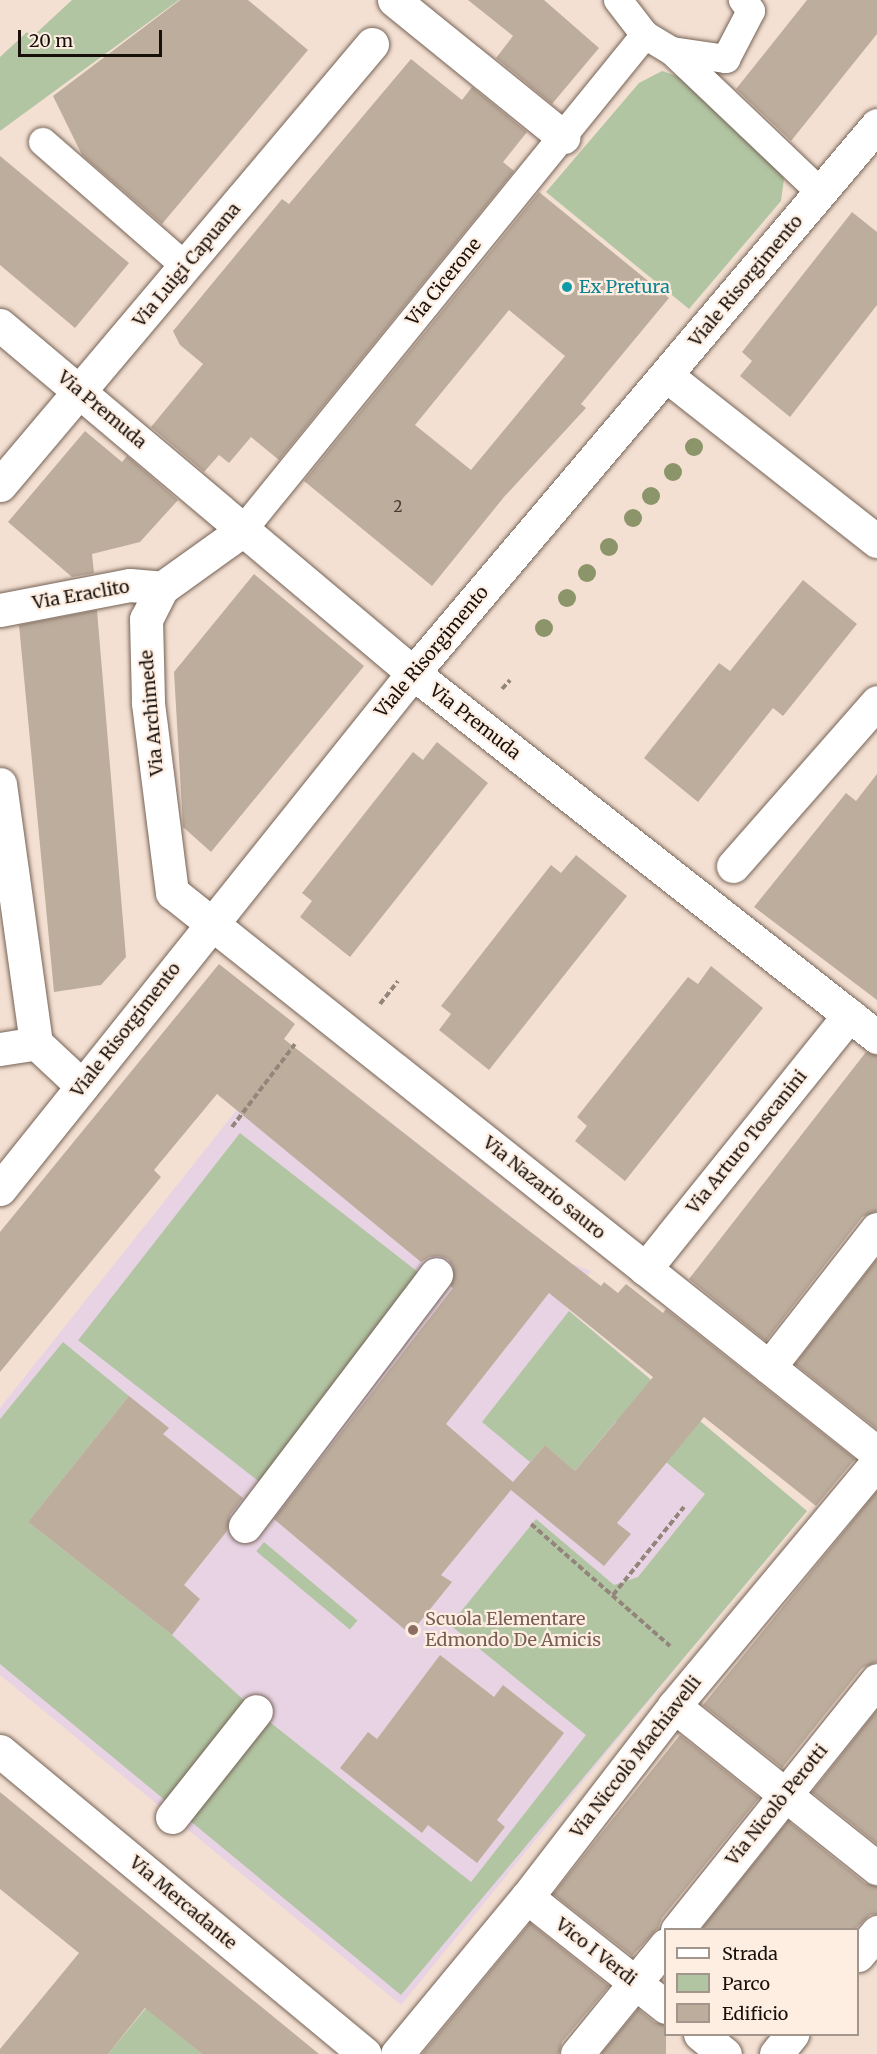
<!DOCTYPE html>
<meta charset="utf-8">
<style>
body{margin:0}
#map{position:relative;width:877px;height:2054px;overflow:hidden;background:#f4e0d2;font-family:Merriweather,serif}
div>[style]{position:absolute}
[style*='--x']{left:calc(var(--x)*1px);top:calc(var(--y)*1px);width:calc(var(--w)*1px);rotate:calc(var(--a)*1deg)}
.education>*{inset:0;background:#e7d3e3}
.green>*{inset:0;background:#b2c5a3;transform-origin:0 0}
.building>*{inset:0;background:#bdad9d}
.path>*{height:4px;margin-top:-2px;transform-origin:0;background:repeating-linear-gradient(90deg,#93857b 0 6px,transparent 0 9px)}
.roads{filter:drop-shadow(0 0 2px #756357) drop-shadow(0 0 2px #756357)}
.lane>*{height:28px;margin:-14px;padding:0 14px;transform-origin:14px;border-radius:14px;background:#fff}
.street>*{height:33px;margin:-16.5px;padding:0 16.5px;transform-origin:16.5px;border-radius:16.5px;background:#fff}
.secondary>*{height:33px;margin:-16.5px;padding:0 16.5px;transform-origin:16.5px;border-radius:16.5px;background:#fff}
.trees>*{width:18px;height:18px;margin:-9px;border-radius:50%;background:#8c9469}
.dots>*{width:16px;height:16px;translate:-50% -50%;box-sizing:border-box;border:3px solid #feeee2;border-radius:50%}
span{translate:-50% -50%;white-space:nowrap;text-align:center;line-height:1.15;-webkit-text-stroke:4.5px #feeee2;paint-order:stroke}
.number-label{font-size:15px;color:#403730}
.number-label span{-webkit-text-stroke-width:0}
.street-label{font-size:18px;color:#17100b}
.culture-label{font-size:18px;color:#0d838f}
.left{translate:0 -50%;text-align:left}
.education-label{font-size:18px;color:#785e54}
.legend{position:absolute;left:664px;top:1928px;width:195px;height:108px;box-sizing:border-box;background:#feeee2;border:2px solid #a2958c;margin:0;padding:8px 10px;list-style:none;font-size:18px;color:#17100b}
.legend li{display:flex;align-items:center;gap:12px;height:30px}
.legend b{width:30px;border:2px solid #a2958c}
.scale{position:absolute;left:18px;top:30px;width:144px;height:27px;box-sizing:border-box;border:3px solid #17100b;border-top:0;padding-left:8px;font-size:18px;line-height:21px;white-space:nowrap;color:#17100b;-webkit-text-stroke:4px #feeee2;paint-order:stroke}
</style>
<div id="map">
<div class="education">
<i style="clip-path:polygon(301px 1052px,572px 1264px,591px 1271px,564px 1306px,807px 1511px,684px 1658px,401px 2005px,0 1675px,0 1408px,251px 1092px,263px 1101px)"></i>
</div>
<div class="green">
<i style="clip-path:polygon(72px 0,179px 0,0 131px,0 57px,27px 32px,32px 37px)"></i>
<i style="clip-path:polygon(662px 71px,683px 78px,780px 168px,784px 179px,781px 201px,689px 309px,546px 192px,639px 83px)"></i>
<i style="left:240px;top:1133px;width:232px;height:263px;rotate:38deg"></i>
<i style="clip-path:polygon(569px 1311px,807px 1511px,401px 1995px,0 1664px,0 1419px,63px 1342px,129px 1396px,28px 1522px,172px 1635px,256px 1711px,471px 1882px,586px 1735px,450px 1625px,536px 1519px,614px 1585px,638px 1577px,705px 1494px,616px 1421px,575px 1471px,545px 1445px,530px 1462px,482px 1422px)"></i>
<i style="left:264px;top:1542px;width:122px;height:12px;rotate:40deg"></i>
<i style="clip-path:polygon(146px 2008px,202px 2054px,108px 2054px)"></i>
</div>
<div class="building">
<i style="clip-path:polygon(180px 0,248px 0,308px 50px,162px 224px,82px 155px,53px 96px)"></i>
<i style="clip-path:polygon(468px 0,544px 0,599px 48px,552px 104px,496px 58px,513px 36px)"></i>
<i style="clip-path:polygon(807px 0,877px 0,877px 34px,791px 141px,736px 89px)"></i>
<i style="clip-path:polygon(411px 59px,462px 100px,472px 87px,527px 132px,503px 162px,514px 171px,279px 460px,251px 437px,229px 463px,219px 455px,204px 472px,151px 427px,203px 364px,180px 345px,173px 331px,282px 199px,289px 204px)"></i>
<i style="clip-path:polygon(0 156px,129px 263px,75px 328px,0 265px)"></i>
<i style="clip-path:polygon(evenodd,539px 192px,669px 298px,581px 404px,586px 408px,504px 497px,432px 586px,304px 481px,539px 192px,509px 310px,565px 356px,471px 470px,415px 425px,509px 310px)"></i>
<i style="clip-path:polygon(852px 212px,877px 232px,877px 305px,790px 417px,740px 376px,752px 361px,742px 352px)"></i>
<i style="clip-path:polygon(85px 431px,122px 462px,127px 456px,178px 500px,140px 542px,92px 554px,94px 573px,72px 577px,8px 522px)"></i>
<i style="clip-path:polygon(254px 574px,364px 666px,211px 852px,183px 827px,174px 672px)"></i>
<i style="clip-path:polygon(803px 580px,857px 624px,783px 716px,773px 708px,698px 802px,644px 758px,719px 663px,730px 671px)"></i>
<i style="clip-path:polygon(97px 610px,126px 957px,101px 985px,54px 992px,19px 625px)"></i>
<i style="clip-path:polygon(437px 742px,488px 783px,350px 957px,300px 917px,312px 901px,302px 893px,413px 752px,423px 760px)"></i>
<i style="clip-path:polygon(877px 774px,877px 1000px,754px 907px,846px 793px,856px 801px)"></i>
<i style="clip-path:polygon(576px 855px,627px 896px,489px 1070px,439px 1030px,451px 1014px,441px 1006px,551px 865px,561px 873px)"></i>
<i style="clip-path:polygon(evenodd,219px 964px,295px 1024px,284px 1039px,511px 1217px,601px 1286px,604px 1282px,618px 1293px,626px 1284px,663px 1313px,666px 1309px,855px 1459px,816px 1506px,704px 1417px,617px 1523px,631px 1534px,604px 1566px,511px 1490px,441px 1575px,452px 1582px,410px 1634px,274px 1519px,453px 1288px,450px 1286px,454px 1277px,453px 1267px,448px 1259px,439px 1256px,429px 1257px,421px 1262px,217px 1094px,154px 1170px,161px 1177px,0 1372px,0 1232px,219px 964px,549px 1293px,653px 1377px,575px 1471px,545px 1445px,513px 1482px,446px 1424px,549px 1293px)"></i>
<i style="clip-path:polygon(711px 966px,763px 1008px,625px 1181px,575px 1141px,587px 1126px,577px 1117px,688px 977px,698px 984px)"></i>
<i style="clip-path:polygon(866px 1052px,877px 1055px,877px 1211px,862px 1217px,766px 1341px,689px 1279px)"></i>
<i style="clip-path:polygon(877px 1259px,877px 1429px,795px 1364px)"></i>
<i style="clip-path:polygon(129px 1396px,169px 1428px,163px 1434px,243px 1498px,230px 1515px,227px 1531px,184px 1585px,200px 1599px,172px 1635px,28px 1522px)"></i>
<i style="clip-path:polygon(877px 1491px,877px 1662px,862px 1668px,782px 1768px,703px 1705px)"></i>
<i style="clip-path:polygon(440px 1655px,494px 1697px,503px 1685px,564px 1733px,497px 1820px,505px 1827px,477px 1863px,428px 1825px,422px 1833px,340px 1768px,368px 1732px,377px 1739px)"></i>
<i style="clip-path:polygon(877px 1710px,877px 1844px,812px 1792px)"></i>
<i style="clip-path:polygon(680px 1735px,759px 1798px,662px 1918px,658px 1928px,632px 1956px,553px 1894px)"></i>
<i style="clip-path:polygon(0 1792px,214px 1968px,319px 2054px,202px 2054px,145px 2008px,108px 2054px,0 2054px,0 2049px,79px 1953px,0 1889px)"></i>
<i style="clip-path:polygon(788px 1821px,865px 1883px,877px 1886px,877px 1914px,870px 1915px,855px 1929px,701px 1929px)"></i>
<i style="clip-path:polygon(530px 1923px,609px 1986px,562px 2042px,559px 2054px,422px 2054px)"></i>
<i style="clip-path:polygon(638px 2009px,654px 2022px,666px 2025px,666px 2054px,601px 2054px)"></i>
</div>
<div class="path">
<i style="--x:502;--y:689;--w:12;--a:-48"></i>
<i style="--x:380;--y:1004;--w:29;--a:-52"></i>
<i style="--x:232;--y:1127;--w:104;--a:-52.8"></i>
<i style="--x:531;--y:1524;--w:185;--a:41.3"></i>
<i style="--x:613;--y:1595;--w:113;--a:-51.1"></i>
</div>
<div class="roads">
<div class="lane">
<i style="--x:618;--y:0;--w:44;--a:52.4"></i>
<i style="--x:645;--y:35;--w:31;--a:31"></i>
<i style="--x:672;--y:51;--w:55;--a:8.4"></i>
<i style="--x:726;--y:59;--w:54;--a:-62.5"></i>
<i style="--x:751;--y:11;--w:14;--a:-126"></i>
<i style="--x:672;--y:51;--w:204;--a:43.6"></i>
<i style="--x:43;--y:142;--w:189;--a:41.1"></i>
<i style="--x:243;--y:530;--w:638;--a:-50.92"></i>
</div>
<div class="street">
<i style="--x:394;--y:0;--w:218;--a:39"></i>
<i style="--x:0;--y:325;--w:540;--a:40.12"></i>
<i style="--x:413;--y:673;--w:590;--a:38.11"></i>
<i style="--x:667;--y:376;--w:267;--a:38.2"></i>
<i style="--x:0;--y:485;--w:577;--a:-49.85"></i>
<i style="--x:243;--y:530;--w:100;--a:144.4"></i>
<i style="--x:162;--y:588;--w:35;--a:117"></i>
<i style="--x:146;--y:619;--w:84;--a:88.6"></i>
<i style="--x:148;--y:703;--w:191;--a:82.8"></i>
<i style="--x:172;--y:892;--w:901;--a:38.51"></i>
<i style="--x:0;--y:610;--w:132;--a:-10.9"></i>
<i style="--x:130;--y:585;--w:32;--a:5"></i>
<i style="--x:0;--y:784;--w:261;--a:82.1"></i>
<i style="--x:36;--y:1043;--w:63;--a:43.1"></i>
<i style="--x:733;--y:866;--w:218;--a:-48.7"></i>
<i style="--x:0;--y:1049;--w:36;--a:-9"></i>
<i style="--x:0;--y:1189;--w:661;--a:-51.33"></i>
<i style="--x:413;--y:673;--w:718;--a:-49.74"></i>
<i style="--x:645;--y:1269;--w:326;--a:-51.2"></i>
<i style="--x:769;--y:1367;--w:175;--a:-52"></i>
<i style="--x:245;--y:1526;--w:316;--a:-52.8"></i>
<i style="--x:674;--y:1706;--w:260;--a:38.6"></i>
<i style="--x:0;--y:1751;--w:474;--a:39.7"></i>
<i style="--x:172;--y:1817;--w:135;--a:-51.6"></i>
<i style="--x:527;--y:1897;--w:177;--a:38.4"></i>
<i style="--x:677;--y:1930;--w:320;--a:-51.3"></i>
<i style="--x:700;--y:2034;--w:32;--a:39"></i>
<i style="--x:397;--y:2054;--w:204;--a:-50.4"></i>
<i style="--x:527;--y:1897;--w:241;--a:-52.4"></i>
<i style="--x:674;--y:1706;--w:317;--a:-50.2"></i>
<i style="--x:577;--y:2054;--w:141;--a:-50.8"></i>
</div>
<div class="secondary">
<i style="--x:858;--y:1955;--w:30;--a:-50"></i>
<i style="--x:776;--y:2054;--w:26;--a:-51"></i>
</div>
</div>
<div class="trees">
<i style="left:694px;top:447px"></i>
<i style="left:673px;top:472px"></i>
<i style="left:651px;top:496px"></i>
<i style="left:633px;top:518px"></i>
<i style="left:609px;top:547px"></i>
<i style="left:587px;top:573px"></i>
<i style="left:567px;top:598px"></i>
<i style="left:544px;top:628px"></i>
</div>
<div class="dots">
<i style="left:567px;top:287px;background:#0f9aa8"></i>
<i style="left:413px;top:1630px;background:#8d6e63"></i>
</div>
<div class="number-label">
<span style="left:398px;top:507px">2</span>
</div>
<div class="street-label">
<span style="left:187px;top:265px;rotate:-50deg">Via Luigi Capuana</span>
<span style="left:746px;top:281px;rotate:-50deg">Viale Risorgimento</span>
<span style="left:444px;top:282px;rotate:-51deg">Via Cicerone</span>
<span style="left:102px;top:410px;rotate:40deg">Via Premuda</span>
<span style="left:81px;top:595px;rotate:-10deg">Via Eraclito</span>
<span style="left:432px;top:652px;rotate:-50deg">Viale Risorgimento</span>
<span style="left:152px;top:713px;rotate:-95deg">Via Archimede</span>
<span style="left:475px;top:722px;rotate:38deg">Via Premuda</span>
<span style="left:126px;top:1030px;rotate:-52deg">Viale Risorgimento</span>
<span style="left:747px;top:1142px;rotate:-51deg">Via Arturo Toscanini</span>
<span style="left:544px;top:1188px;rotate:39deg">Via Nazario sauro</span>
<span style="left:636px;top:1757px;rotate:-52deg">Via Niccolò Machiavelli</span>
<span style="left:777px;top:1805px;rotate:-51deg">Via Nicolò Perotti</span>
<span style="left:183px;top:1903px;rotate:40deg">Via Mercadante</span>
<span style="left:596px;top:1952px;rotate:38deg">Vico I Verdi</span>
</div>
<div class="culture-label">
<span class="left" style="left:579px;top:287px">Ex Pretura</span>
</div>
<div class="education-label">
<span class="left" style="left:425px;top:1630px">Scuola Elementare<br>Edmondo De Amicis</span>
</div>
<ul class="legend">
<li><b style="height:8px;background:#fff"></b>Strada</li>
<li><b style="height:16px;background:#b2c5a3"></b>Parco</li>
<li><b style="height:16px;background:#bdad9d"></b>Edificio</li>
</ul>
<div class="scale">20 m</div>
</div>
